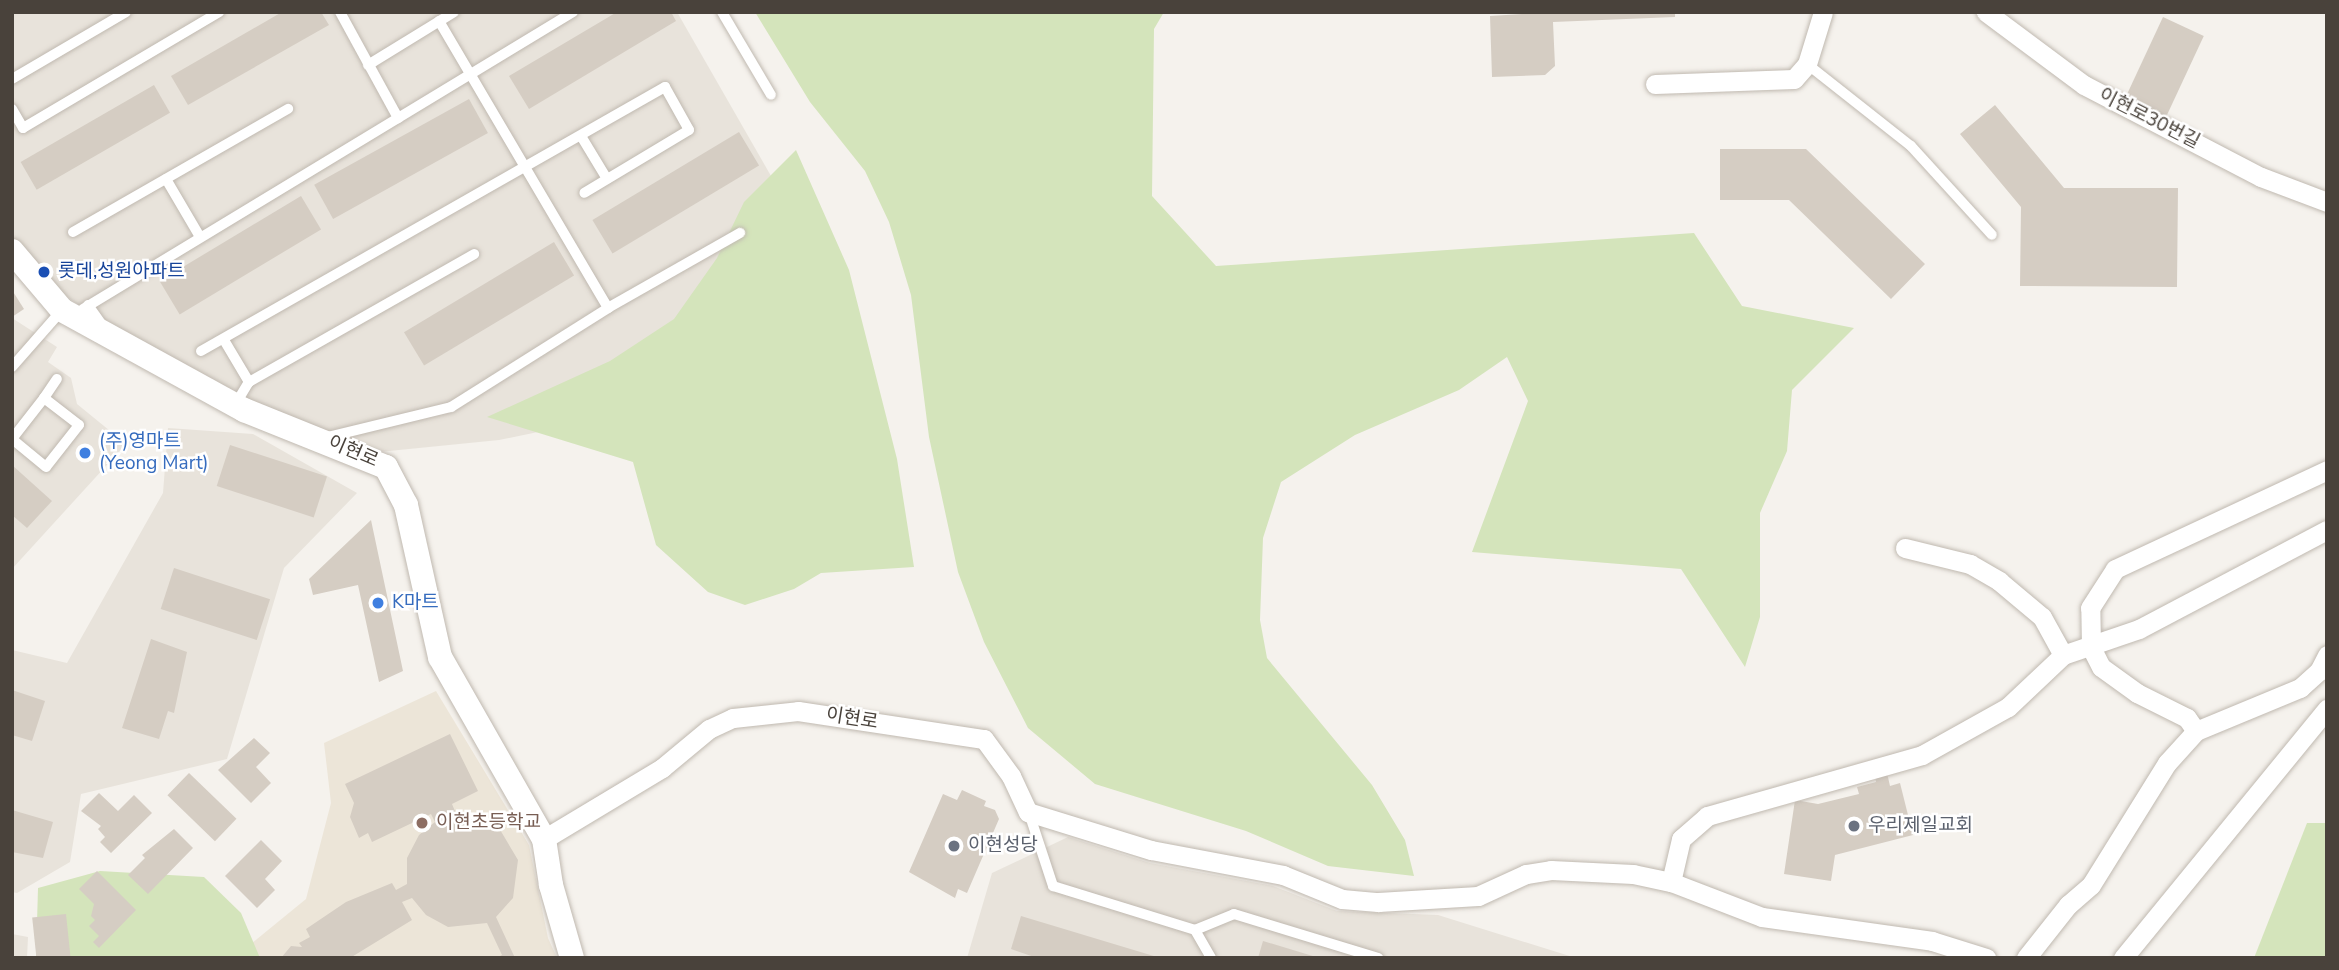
<!DOCTYPE html>
<meta charset="utf-8">
<style>
body{margin:0}
#map{position:relative;width:2339px;height:970px;overflow:hidden;background:#f5f2ed;font-family:"Nunito Sans","Noto Sans KR",sans-serif}
div>[style]{position:absolute}
[style*='--x']{left:calc(var(--x)*1px);top:calc(var(--y)*1px);width:calc(var(--w)*1px);rotate:calc(var(--a)*1deg)}
.residential>*{inset:0;background:#e8e3db}
.education>*{inset:0;background:#ece5d8}
.green>*{inset:0;background:#d4e4bb}
.building>*{inset:0;background:#d5cdc3;transform-origin:0 0}
.roads{filter:drop-shadow(0 0 2px #c0b9b0) drop-shadow(0 0 2px #c0b9b0)}
.service>*{height:10px;margin:-5px;padding:0 5px;transform-origin:5px;border-radius:5px;background:#fff}
.minor>*{height:19px;margin:-9.5px;padding:0 9.5px;transform-origin:9.5px;border-radius:9.5px;background:#fff}
.tertiary>*{height:24px;margin:-12px;padding:0 12px;transform-origin:12px;border-radius:12px;background:#fff}
.dots>*{width:19px;height:19px;translate:-50% -50%;box-sizing:border-box;border:4px solid #fff;border-radius:50%}
span{translate:-50% -50%;white-space:nowrap;text-align:center;line-height:1.15;-webkit-text-stroke:5px #fff;paint-order:stroke}
.street-label{font-size:19px;color:#49423b}
.transit-label{font-size:19px;color:#164399}
.left{translate:0 -50%;text-align:left}
.shop-label{font-size:19px;color:#366cbe}
.education-label{font-size:19px;color:#785e54}
.worship-label{font-size:19px;color:#5b616d}
.frame{position:absolute;inset:0;border:14px solid #49423b;pointer-events:none}
</style>
<div id="map">
<div class="residential">
<i style="clip-path:polygon(12px 12px,677px 12px,771px 176px,758px 236px,591px 421px,499px 440px,379px 452px,245px 401px,95px 317px,66px 296px,12px 237px)"></i>
<i style="clip-path:polygon(12px 318px,57px 347px,48px 362px,71px 378px,77px 404px,126px 444px,12px 569px)"></i>
<i style="clip-path:polygon(168px 428px,253px 434px,357px 493px,284px 568px,227px 759px,81px 794px,70px 862px,17px 893px,12px 892px,12px 650px,67px 663px,163px 493px)"></i>
<i style="clip-path:polygon(1068px 837px,1150px 863px,1273px 886px,1337px 911px,1438px 915px,1576px 958px,967px 958px,992px 873px)"></i>
<i style="clip-path:polygon(12px 934px,28px 937px,27px 958px,12px 958px)"></i>
</div>
<div class="education">
<i style="clip-path:polygon(436px 691px,529px 845px,548px 938px,557px 958px,244px 958px,241px 952px,306px 899px,331px 803px,324px 743px)"></i>
</div>
<div class="green">
<i style="clip-path:polygon(755px 12px,1164px 12px,1154px 29px,1152px 196px,1216px 266px,1694px 233px,1742px 306px,1854px 328px,1792px 390px,1787px 451px,1760px 513px,1760px 617px,1745px 667px,1681px 569px,1472px 552px,1528px 401px,1507px 357px,1459px 390px,1355px 435px,1281px 482px,1263px 538px,1260px 620px,1267px 658px,1372px 785px,1405px 840px,1414px 876px,1328px 866px,1246px 831px,1095px 784px,1028px 728px,984px 642px,958px 572px,929px 437px,911px 295px,889px 222px,865px 171px,810px 102px)"></i>
<i style="clip-path:polygon(796px 150px,849px 270px,897px 459px,914px 567px,821px 573px,794px 589px,745px 605px,708px 592px,656px 545px,633px 462px,487px 417px,610px 361px,674px 319px,717px 258px,744px 202px)"></i>
<i style="clip-path:polygon(2307px 823px,2327px 823px,2327px 958px,2254px 958px)"></i>
<i style="clip-path:polygon(100px 871px,204px 877px,241px 913px,260px 958px,36px 958px,38px 888px)"></i>
</div>
<div class="building">
<i style="clip-path:polygon(282px 12px,321px 12px,329px 25px,188px 105px,171px 76px)"></i>
<i style="clip-path:polygon(617px 12px,671px 12px,676px 21px,529px 109px,509px 76px)"></i>
<i style="clip-path:polygon(1553px 12px,1675px 12px,1675px 17px,1553px 22px,1555px 66px,1545px 75px,1492px 77px,1490px 16px)"></i>
<i style="left:2163px;top:17px;width:45px;height:89px;rotate:25deg"></i>
<i style="left:154px;top:85px;width:32px;height:154px;rotate:60deg"></i>
<i style="left:469px;top:99px;width:39px;height:177px;rotate:61deg"></i>
<i style="clip-path:polygon(1995px 105px,2064px 188px,2178px 188px,2177px 287px,2020px 286px,2021px 207px,1960px 134px)"></i>
<i style="left:739px;top:132px;width:39px;height:171px;rotate:59deg"></i>
<i style="clip-path:polygon(1720px 149px,1806px 149px,1925px 264px,1891px 299px,1789px 200px,1720px 200px)"></i>
<i style="left:301px;top:196px;width:39px;height:165px;rotate:59deg"></i>
<i style="left:554px;top:242px;width:39px;height:175px;rotate:59deg"></i>
<i style="clip-path:polygon(12px 290px,24px 309px,12px 317px)"></i>
<i style="left:230px;top:445px;width:102px;height:43px;rotate:18deg"></i>
<i style="clip-path:polygon(12px 465px,52px 501px,27px 528px,12px 515px)"></i>
<i style="clip-path:polygon(371px 520px,403px 671px,379px 682px,358px 585px,313px 595px,309px 579px)"></i>
<i style="left:174px;top:568px;width:101px;height:43px;rotate:18deg"></i>
<i style="clip-path:polygon(151px 639px,187px 652px,174px 713px,168px 711px,159px 739px,122px 728px)"></i>
<i style="clip-path:polygon(12px 690px,45px 701px,32px 741px,12px 735px)"></i>
<i style="clip-path:polygon(450px 734px,478px 791px,452px 804px,457px 816px,476px 817px,499px 828px,518px 860px,513px 898px,496px 917px,515px 958px,496px 958px,502px 955px,487px 923px,448px 927px,426px 915px,412px 898px,402px 902px,412px 920px,350px 958px,281px 958px,291px 946px,302px 947px,299px 943px,310px 937px,306px 929px,346px 902px,392px 883px,396px 890px,407px 884px,407px 858px,419px 835px,435px 822px,431px 814px,372px 842px,368px 833px,359px 838px,350px 817px,354px 803px,345px 784px)"></i>
<i style="clip-path:polygon(254px 738px,270px 753px,256px 767px,271px 783px,251px 803px,218px 770px)"></i>
<i style="left:189px;top:773px;width:66px;height:31px;rotate:44deg"></i>
<i style="clip-path:polygon(1887px 773px,1890px 786px,1900px 783px,1913px 835px,1835px 855px,1831px 881px,1784px 874px,1795px 800px,1818px 804px,1859px 794px,1857px 787px,1876px 782px,1875px 776px)"></i>
<i style="clip-path:polygon(962px 790px,986px 801px,984px 806px,995px 810px,999px 819px,967px 893px,958px 889px,955px 898px,909px 872px,943px 794px,957px 800px)"></i>
<i style="clip-path:polygon(99px 793px,118px 811px,134px 795px,152px 813px,111px 853px,100px 842px,105px 837px,98px 829px,101px 826px,81px 811px)"></i>
<i style="clip-path:polygon(12px 810px,53px 822px,43px 858px,12px 852px)"></i>
<i style="clip-path:polygon(174px 829px,193px 848px,148px 894px,128px 875px,145px 858px,142px 855px)"></i>
<i style="clip-path:polygon(261px 840px,282px 861px,265px 879px,275px 890px,257px 908px,225px 876px)"></i>
<i style="clip-path:polygon(97px 871px,136px 910px,99px 948px,93px 942px,99px 936px,89px 926px,95px 920px,91px 916px,94px 904px,79px 889px)"></i>
<i style="left:66px;top:914px;width:44px;height:34px;rotate:84deg"></i>
<i style="clip-path:polygon(1021px 916px,1157px 957px,1157px 958px,1037px 958px,1011px 949px)"></i>
<i style="clip-path:polygon(1263px 941px,1316px 957px,1316px 958px,1258px 958px)"></i>
</div>
<div class="roads">
<div class="service">
<i style="--x:340;--y:12;--w:121;--a:61.3"></i>
<i style="--x:722;--y:12;--w:96;--a:59.4"></i>
<i style="--x:439;--y:21;--w:333;--a:59.5"></i>
<i style="--x:1807;--y:64;--w:132;--a:38.3"></i>
<i style="--x:1911;--y:146;--w:120;--a:47.7"></i>
<i style="--x:368;--y:65;--w:101;--a:-31.6"></i>
<i style="--x:12;--y:79;--w:132;--a:-30.4"></i>
<i style="--x:12;--y:109;--w:22;--a:60"></i>
<i style="--x:23;--y:128;--w:228;--a:-30.6"></i>
<i style="--x:581;--y:136;--w:50;--a:58.8"></i>
<i style="--x:166;--y:179;--w:67;--a:59.6"></i>
<i style="--x:73;--y:232;--w:248;--a:-29.8"></i>
<i style="--x:88;--y:305;--w:21;--a:55"></i>
<i style="--x:83;--y:309;--w:573;--a:-31.22"></i>
<i style="--x:224;--y:340;--w:49;--a:59.2"></i>
<i style="--x:201;--y:351;--w:534;--a:-29.64"></i>
<i style="--x:665;--y:87;--w:49;--a:60.8"></i>
<i style="--x:689;--y:130;--w:122;--a:149"></i>
<i style="--x:12;--y:367;--w:76;--a:-48.7"></i>
<i style="--x:44;--y:398;--w:44;--a:37.6"></i>
<i style="--x:79;--y:425;--w:53;--a:128.2"></i>
<i style="--x:46;--y:467;--w:44;--a:-140.5"></i>
<i style="--x:12;--y:439;--w:52;--a:-52"></i>
<i style="--x:44;--y:398;--w:23;--a:-56"></i>
<i style="--x:238;--y:400;--w:21;--a:-59"></i>
<i style="--x:249;--y:382;--w:259;--a:-29.6"></i>
<i style="--x:328;--y:437;--w:127;--a:-13.7"></i>
<i style="--x:451;--y:407;--w:186;--a:-32.2"></i>
<i style="--x:608;--y:308;--w:152;--a:-29.6"></i>
<i style="--x:1029;--y:813;--w:77;--a:71.8"></i>
<i style="--x:1053;--y:886;--w:149;--a:17.2"></i>
<i style="--x:1195;--y:930;--w:32;--a:60"></i>
<i style="--x:1195;--y:930;--w:42;--a:-22.3"></i>
<i style="--x:1234;--y:914;--w:151;--a:17"></i>
</div>
<div class="minor">
<i style="--x:1986;--y:12;--w:122;--a:36.7"></i>
<i style="--x:2084;--y:85;--w:199;--a:27.5"></i>
<i style="--x:2261;--y:177;--w:71;--a:20.7"></i>
<i style="--x:1655;--y:84;--w:139;--a:-2.1"></i>
<i style="--x:1794;--y:79;--w:20;--a:-49"></i>
<i style="--x:1807;--y:64;--w:54;--a:-72.9"></i>
<i style="--x:1905;--y:548;--w:67;--a:13.8"></i>
<i style="--x:1970;--y:564;--w:34;--a:30"></i>
<i style="--x:1999;--y:581;--w:56;--a:39.9"></i>
<i style="--x:2042;--y:617;--w:43;--a:61.1"></i>
<i style="--x:2196;--y:731;--w:16;--a:-125"></i>
<i style="--x:2187;--y:718;--w:56;--a:-153.4"></i>
<i style="--x:2137;--y:693;--w:44;--a:-144.2"></i>
<i style="--x:2101;--y:667;--w:22;--a:-117"></i>
<i style="--x:2091;--y:647;--w:39;--a:-91"></i>
<i style="--x:2090;--y:608;--w:46;--a:-57.3"></i>
<i style="--x:2115;--y:569;--w:234;--a:-25"></i>
<i style="--x:544;--y:839;--w:138;--a:-31"></i>
<i style="--x:662;--y:768;--w:61;--a:-39.7"></i>
<i style="--x:709;--y:729;--w:26;--a:-25"></i>
<i style="--x:733;--y:718;--w:65;--a:-6.1"></i>
<i style="--x:798;--y:711;--w:188;--a:8.6"></i>
<i style="--x:984;--y:739;--w:46;--a:53.9"></i>
<i style="--x:1011;--y:776;--w:40;--a:65"></i>
<i style="--x:1028;--y:812;--w:129;--a:17.2"></i>
<i style="--x:1151;--y:850;--w:134;--a:10.7"></i>
<i style="--x:1283;--y:875;--w:64;--a:22.1"></i>
<i style="--x:1342;--y:899;--w:36;--a:5"></i>
<i style="--x:1378;--y:902;--w:100;--a:-3.4"></i>
<i style="--x:1478;--y:896;--w:53;--a:-24.6"></i>
<i style="--x:1526;--y:874;--w:25;--a:-9"></i>
<i style="--x:1551;--y:870;--w:82;--a:2.8"></i>
<i style="--x:1633;--y:874;--w:39;--a:12"></i>
<i style="--x:1671;--y:882;--w:97;--a:21"></i>
<i style="--x:1762;--y:917;--w:172;--a:8"></i>
<i style="--x:1932;--y:941;--w:57;--a:17.5"></i>
<i style="--x:1671;--y:882;--w:44;--a:-76.9"></i>
<i style="--x:1681;--y:839;--w:35;--a:-41"></i>
<i style="--x:1707;--y:816;--w:223;--a:-15.8"></i>
<i style="--x:1922;--y:755;--w:98;--a:-29.2"></i>
<i style="--x:2008;--y:707;--w:76;--a:-43.4"></i>
<i style="--x:2063;--y:655;--w:80;--a:-18.9"></i>
<i style="--x:2139;--y:629;--w:212;--a:-27.8"></i>
<i style="--x:2026;--y:958;--w:68;--a:-51.6"></i>
<i style="--x:2068;--y:905;--w:30;--a:-41"></i>
<i style="--x:2091;--y:885;--w:144;--a:-58.1"></i>
<i style="--x:2167;--y:763;--w:43;--a:-47.8"></i>
<i style="--x:2196;--y:731;--w:113;--a:-22.5"></i>
<i style="--x:2300;--y:688;--w:25;--a:-42"></i>
<i style="--x:2319;--y:671;--w:18;--a:-63"></i>
<i style="--x:2123;--y:958;--w:322;--a:-50.7"></i>
</div>
<div class="tertiary">
<i style="--x:12;--y:251;--w:77;--a:49.7"></i>
<i style="--x:62;--y:310;--w:208;--a:28.8"></i>
<i style="--x:244;--y:410;--w:153;--a:21.9"></i>
<i style="--x:386;--y:467;--w:43;--a:62.2"></i>
<i style="--x:406;--y:505;--w:156;--a:77.4"></i>
<i style="--x:440;--y:657;--w:210;--a:60.3"></i>
<i style="--x:544;--y:839;--w:47;--a:81.3"></i>
<i style="--x:551;--y:885;--w:76;--a:74"></i>
</div>
</div>
<div class="dots">
<i style="left:44px;top:272px;background:#1a4fb4"></i>
<i style="left:85px;top:453px;background:#3f7fe0"></i>
<i style="left:378px;top:603px;background:#3f7fe0"></i>
<i style="left:422px;top:823px;background:#8d6e63"></i>
<i style="left:1854px;top:826px;background:#6b7280"></i>
<i style="left:954px;top:846px;background:#6b7280"></i>
</div>
<div class="street-label">
<span style="left:2149px;top:119px;rotate:27deg">이현로30번길</span>
<span style="left:353px;top:452px;rotate:23deg">이현로</span>
<span style="left:852px;top:719px;rotate:9deg">이현로</span>
</div>
<div class="transit-label">
<span class="left" style="left:58px;top:272px">롯데,성원아파트</span>
</div>
<div class="shop-label">
<span class="left" style="left:99px;top:453px">(주)영마트<br>(Yeong Mart)</span>
<span class="left" style="left:392px;top:603px">K마트</span>
</div>
<div class="education-label">
<span class="left" style="left:436px;top:823px">이현초등학교</span>
</div>
<div class="worship-label">
<span class="left" style="left:1868px;top:826px">우리제일교회</span>
<span class="left" style="left:968px;top:846px">이현성당</span>
</div>
<div class="frame"></div>
</div>
